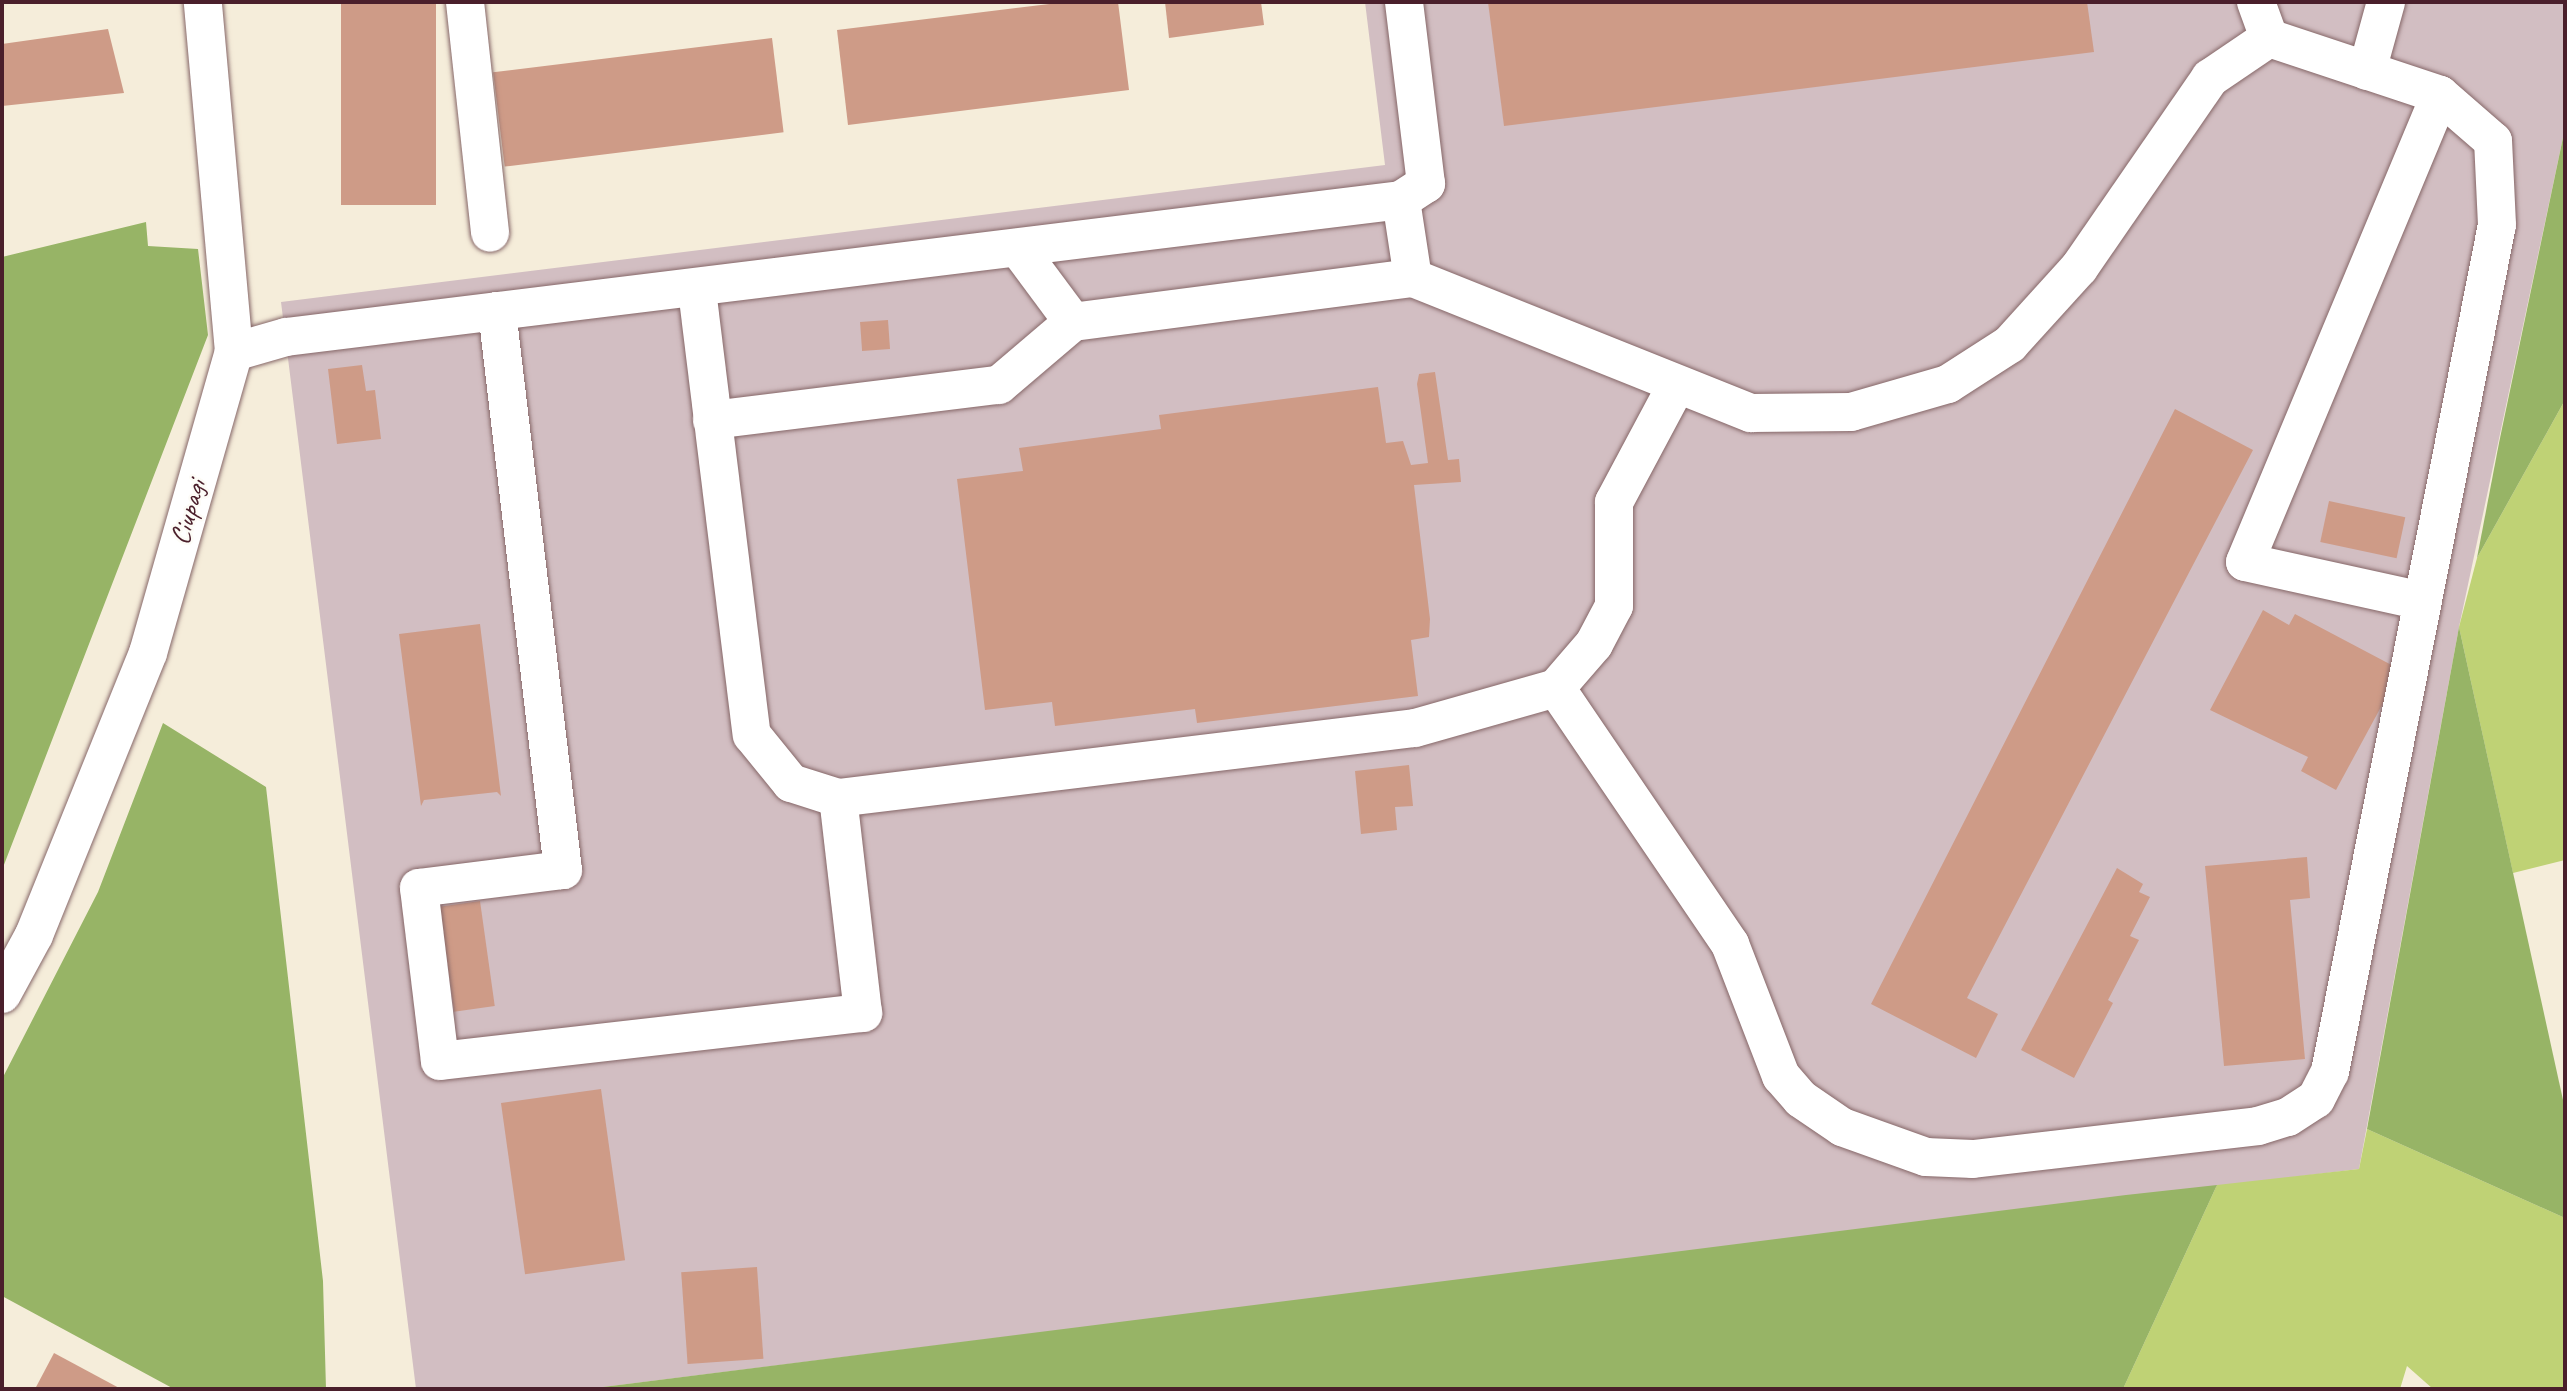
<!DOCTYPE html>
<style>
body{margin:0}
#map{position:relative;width:2567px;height:1391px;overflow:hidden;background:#f5edda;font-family:Caveat,sans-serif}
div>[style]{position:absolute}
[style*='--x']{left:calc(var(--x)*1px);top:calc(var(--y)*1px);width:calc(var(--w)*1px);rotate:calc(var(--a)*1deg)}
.industrial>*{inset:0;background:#d2bec2}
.green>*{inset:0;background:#bfd275}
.forest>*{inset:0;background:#97b466}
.building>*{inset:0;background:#ce9b87;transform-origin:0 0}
.roads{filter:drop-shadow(0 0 2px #866768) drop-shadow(0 0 2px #866768)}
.minor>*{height:38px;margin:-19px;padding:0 19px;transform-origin:19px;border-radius:19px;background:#fff}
span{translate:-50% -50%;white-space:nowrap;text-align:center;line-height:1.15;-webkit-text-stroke:5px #fdfcf7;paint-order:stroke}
.street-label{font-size:28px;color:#4a1f2b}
.frame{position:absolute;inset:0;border:4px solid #4a1f2b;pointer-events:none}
</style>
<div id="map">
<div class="industrial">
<i style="clip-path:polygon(1365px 2px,2565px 2px,2565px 128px,2459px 627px,2359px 1169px,587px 1389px,416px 1389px,281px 302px,1385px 165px)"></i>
</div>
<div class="green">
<i style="clip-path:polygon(2565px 400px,2565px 860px,2513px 873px,2459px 627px,2477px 558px)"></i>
<i style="clip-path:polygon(2367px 1129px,2565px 1218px,2565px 1389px,2433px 1389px,2407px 1366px,2400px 1389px,2123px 1389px,2217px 1185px,2359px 1169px)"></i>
</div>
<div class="forest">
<i style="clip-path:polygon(2565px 128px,2565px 400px,2477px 558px,2499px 443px)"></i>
<i style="clip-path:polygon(146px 222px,148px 246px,198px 249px,208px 335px,2px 870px,2px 257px)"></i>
<i style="clip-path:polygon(2459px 627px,2565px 1109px,2565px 1218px,2367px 1129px)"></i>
<i style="clip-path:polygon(163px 723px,266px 787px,323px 1281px,326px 1389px,174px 1389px,2px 1296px,2px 1079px,98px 892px)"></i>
<i style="clip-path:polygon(2217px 1185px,2123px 1389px,587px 1389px,2126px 1195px)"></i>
</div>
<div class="building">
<i style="left:341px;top:2px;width:95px;height:203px"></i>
<i style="clip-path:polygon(1066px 2px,1118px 2px,1129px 90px,848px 125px,837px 30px)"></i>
<i style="clip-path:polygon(1165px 2px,1261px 2px,1264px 25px,1169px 38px)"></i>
<i style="clip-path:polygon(1488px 2px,2087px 2px,2094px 52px,1504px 126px)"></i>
<i style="clip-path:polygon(108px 29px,124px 93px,2px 106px,2px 44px)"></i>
<i style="left:772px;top:38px;width:95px;height:281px;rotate:83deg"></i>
<i style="left:888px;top:320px;width:29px;height:28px;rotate:86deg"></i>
<i style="clip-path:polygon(362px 365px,366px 391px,375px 390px,381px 439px,337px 444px,328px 369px)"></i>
<i style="clip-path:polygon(1435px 372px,1448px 460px,1459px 459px,1461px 482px,1414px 485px,1430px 619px,1429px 637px,1411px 640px,1418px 696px,1197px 723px,1195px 709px,1055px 726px,1052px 702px,985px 710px,957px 479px,1023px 471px,1019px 448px,1161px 429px,1159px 415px,1378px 387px,1386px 443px,1403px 441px,1411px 465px,1428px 463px,1417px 384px,1419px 374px)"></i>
<i style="clip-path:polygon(2175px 409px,2253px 450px,1967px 998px,1998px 1014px,1976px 1058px,1871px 1004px)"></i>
<i style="left:2329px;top:501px;width:78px;height:42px;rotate:12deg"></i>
<i style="clip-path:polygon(2263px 610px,2289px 625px,2295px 614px,2401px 670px,2336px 790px,2301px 771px,2308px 757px,2210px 710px)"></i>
<i style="clip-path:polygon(480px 624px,501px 796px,497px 792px,424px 800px,421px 806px,399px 634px)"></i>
<i style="clip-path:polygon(1409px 765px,1413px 806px,1395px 807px,1397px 830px,1361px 834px,1355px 771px)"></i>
<i style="clip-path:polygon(2307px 857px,2310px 898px,2290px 900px,2305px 1059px,2224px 1066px,2205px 866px)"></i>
<i style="clip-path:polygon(2117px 868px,2143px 884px,2139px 892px,2150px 897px,2130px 936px,2139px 940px,2108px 1000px,2113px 1003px,2074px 1078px,2021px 1050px)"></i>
<i style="left:480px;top:901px;width:106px;height:41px;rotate:82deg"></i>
<i style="left:601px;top:1089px;width:173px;height:101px;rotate:82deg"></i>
<i style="left:757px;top:1267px;width:92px;height:76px;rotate:86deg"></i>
<i style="clip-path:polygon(54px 1353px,121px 1389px,35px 1389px)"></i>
</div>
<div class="roads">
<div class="minor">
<i style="--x:465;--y:2;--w:232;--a:83.8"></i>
<i style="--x:2256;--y:2;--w:38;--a:70"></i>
<i style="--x:2269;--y:38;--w:180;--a:18.4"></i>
<i style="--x:2440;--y:95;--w:506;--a:112.66"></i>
<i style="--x:2245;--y:562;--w:181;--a:12.4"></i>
<i style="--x:2367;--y:71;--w:72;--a:-74.6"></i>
<i style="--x:1401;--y:200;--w:30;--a:-33"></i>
<i style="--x:1426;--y:184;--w:183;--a:-96.9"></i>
<i style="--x:1018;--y:248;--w:92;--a:53.4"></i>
<i style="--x:697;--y:290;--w:448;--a:83"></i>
<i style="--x:752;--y:735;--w:62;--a:50.9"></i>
<i style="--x:791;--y:783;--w:49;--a:17.7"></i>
<i style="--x:838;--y:798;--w:581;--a:-6.92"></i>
<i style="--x:1415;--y:728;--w:147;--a:-15.8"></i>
<i style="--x:497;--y:311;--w:563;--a:83.27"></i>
<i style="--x:563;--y:870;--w:145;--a:172.9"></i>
<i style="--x:419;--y:888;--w:174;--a:83.1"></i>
<i style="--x:440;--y:1061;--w:426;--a:-6.5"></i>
<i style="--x:863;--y:1013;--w:216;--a:-96.6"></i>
<i style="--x:234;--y:352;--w:54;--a:-16.1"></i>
<i style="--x:286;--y:337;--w:1123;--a:-7"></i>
<i style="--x:1401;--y:200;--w:79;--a:81.3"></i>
<i style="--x:1413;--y:278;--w:364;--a:21.8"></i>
<i style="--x:1751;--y:413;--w:100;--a:-0.6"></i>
<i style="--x:1851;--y:412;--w:101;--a:-16.1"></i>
<i style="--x:1948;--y:384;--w:74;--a:-32.8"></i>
<i style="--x:2010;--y:344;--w:103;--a:-47.8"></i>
<i style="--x:2079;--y:268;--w:231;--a:-55.4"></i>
<i style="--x:2210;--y:78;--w:71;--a:-34.1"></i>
<i style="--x:1676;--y:386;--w:132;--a:118.1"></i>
<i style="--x:1614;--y:502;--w:104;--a:90"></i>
<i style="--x:1614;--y:606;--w:43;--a:117.8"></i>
<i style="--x:1594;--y:644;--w:58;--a:130.8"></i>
<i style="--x:1556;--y:688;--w:310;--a:55.8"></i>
<i style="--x:1730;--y:944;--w:142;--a:68.9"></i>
<i style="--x:1781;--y:1076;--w:30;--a:49"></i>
<i style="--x:1801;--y:1099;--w:50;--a:34.3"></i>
<i style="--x:1842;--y:1127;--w:89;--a:19.7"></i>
<i style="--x:1926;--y:1157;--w:47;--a:2.4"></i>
<i style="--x:1973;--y:1159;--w:287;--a:-6.6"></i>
<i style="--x:2258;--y:1126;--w:31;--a:-17"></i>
<i style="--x:2288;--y:1117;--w:33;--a:-33"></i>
<i style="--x:2316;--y:1099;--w:30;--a:-63"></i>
<i style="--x:2330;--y:1072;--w:863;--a:-78.85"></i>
<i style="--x:2497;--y:225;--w:84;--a:-92.7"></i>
<i style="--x:2493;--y:141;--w:70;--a:-139"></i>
<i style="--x:712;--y:420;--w:289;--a:-7"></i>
<i style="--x:999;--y:385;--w:97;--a:-40.4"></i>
<i style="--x:1073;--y:322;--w:343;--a:-7.4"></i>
<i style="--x:2;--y:994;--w:67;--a:-61.5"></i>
<i style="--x:34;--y:935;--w:304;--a:-68"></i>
<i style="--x:148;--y:653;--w:313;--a:-74.1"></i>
<i style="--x:234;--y:352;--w:351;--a:-95.1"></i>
</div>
</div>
<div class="street-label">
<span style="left:188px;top:512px;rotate:-74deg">Ciupagi</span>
</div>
<div class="frame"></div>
</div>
